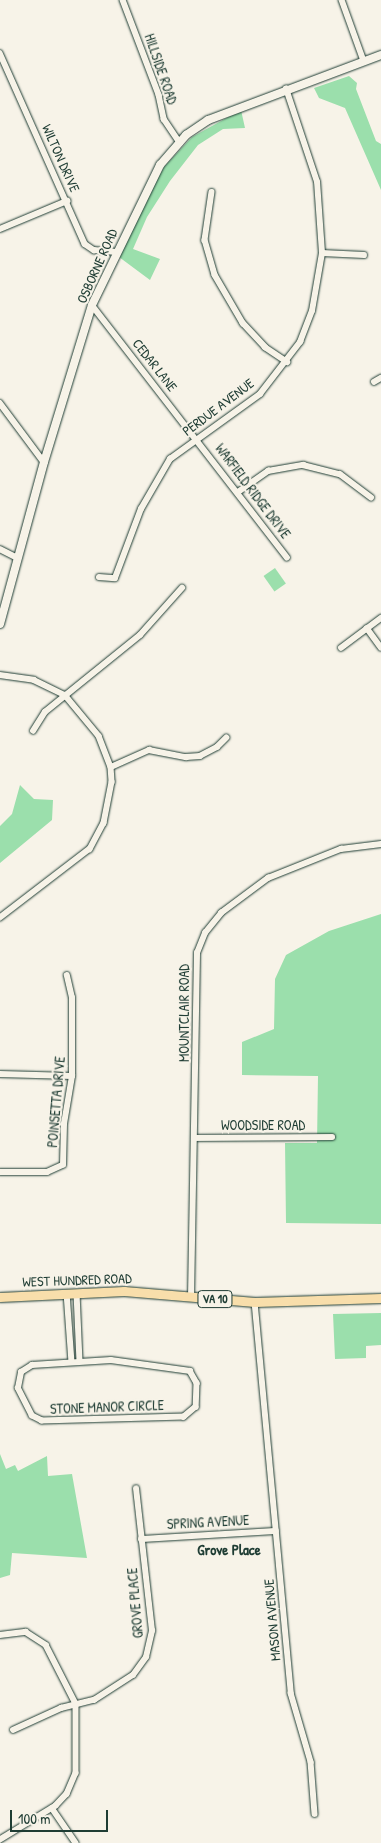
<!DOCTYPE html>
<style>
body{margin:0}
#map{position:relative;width:381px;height:1843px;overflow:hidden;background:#f7f3e8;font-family:"Patrick Hand",sans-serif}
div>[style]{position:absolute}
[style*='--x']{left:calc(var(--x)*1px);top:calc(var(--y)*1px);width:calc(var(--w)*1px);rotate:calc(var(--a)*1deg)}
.green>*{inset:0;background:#9bdfac;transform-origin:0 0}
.roads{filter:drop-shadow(0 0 1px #1f3d34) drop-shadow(0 0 1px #1f3d34)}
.minor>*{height:5.5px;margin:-2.75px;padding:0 2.75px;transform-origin:2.75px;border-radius:2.75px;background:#f7f3e8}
.tertiary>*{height:8px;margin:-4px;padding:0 4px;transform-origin:4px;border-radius:4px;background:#f7f3e8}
.primary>*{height:9px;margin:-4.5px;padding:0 4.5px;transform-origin:4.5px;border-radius:4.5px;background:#f8deab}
span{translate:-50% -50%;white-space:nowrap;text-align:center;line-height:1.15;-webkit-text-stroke:4px #f7f3e8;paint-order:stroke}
.shield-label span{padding:1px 4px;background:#f7f3e8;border:1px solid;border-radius:4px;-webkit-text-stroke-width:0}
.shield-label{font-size:12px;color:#1f3d34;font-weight:700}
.street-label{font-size:14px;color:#1f3d34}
.neighbourhood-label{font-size:15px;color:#1f3d34;font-weight:700}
.scale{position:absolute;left:10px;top:1810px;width:98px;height:22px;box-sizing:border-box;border:2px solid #1f3d34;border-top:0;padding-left:6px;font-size:15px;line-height:18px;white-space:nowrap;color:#1f3d34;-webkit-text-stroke:4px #f7f3e8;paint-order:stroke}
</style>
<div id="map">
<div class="green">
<i style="clip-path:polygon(349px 76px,357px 83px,356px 89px,376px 141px,381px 144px,381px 190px,345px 108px,319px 98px,314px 88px)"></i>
<i style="clip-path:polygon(241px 110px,245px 128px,223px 129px,198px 145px,170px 181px,147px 217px,133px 249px,160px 259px,150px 280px,119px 257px,142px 207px,164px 167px,192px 137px)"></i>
<i style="left:275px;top:568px;width:19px;height:14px;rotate:55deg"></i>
<i style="clip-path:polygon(20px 785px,34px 799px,53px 800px,52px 820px,0 863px,0 826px,12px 814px)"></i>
<i style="clip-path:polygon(381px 914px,381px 1224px,286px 1223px,285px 1143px,317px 1143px,318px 1076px,242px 1075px,242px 1042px,274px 1029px,275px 979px,286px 955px,329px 931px)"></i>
<i style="clip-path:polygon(381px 1313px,381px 1345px,366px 1346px,366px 1358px,335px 1359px,333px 1314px)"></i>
<i style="clip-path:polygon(0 1454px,6px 1469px,15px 1465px,18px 1471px,47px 1456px,48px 1476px,72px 1474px,87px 1558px,12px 1553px,10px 1575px,0 1578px)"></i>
</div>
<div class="roads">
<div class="minor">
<i style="--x:123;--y:0;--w:102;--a:69.2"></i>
<i style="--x:159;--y:95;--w:25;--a:78"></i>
<i style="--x:164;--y:119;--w:29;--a:56"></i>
<i style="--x:342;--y:0;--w:65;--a:70.2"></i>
<i style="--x:0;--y:53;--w:209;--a:66"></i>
<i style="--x:85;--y:244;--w:11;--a:34"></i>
<i style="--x:94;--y:250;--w:22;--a:5"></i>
<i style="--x:212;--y:192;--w:49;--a:98.3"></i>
<i style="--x:205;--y:240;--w:36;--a:74"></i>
<i style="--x:215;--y:275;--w:56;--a:59.7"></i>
<i style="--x:243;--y:323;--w:33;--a:47"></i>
<i style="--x:265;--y:347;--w:27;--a:34"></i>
<i style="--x:0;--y:229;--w:73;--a:-22.7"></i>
<i style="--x:322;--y:253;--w:42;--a:2.7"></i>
<i style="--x:92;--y:305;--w:319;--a:52.3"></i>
<i style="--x:374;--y:382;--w:8;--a:-30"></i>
<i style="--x:0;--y:403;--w:74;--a:53.3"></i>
<i style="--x:238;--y:492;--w:37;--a:-35"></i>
<i style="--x:268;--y:471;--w:36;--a:-10"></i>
<i style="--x:303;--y:465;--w:38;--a:14"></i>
<i style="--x:340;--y:474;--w:39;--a:37"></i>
<i style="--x:0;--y:549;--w:20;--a:27"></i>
<i style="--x:99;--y:577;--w:16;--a:4"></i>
<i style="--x:115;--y:578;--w:74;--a:-69.4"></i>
<i style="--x:141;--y:509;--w:58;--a:-59.9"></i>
<i style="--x:170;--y:459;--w:111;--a:-35.8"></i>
<i style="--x:260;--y:394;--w:66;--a:-52.4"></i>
<i style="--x:300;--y:342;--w:33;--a:-69"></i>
<i style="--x:312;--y:311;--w:59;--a:-80.2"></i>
<i style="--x:322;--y:253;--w:71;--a:-94"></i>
<i style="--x:317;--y:182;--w:98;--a:-108.4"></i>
<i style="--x:367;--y:628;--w:24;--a:54"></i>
<i style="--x:341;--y:648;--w:50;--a:-36.9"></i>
<i style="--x:0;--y:675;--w:34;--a:8"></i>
<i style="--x:34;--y:680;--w:34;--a:26"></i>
<i style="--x:65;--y:695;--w:53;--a:50.3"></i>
<i style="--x:99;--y:736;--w:33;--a:69"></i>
<i style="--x:111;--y:767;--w:15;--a:86"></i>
<i style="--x:112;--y:782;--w:42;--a:101"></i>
<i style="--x:104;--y:823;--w:30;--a:118"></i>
<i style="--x:90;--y:849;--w:113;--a:142.5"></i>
<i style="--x:33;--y:731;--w:22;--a:-58"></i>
<i style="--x:45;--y:712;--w:122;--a:-39"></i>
<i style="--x:140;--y:635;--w:63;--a:-48.2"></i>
<i style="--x:111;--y:767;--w:42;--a:-24.1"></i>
<i style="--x:149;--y:750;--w:38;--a:11"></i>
<i style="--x:186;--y:757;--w:14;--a:-4"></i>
<i style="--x:200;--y:756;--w:19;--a:-28"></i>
<i style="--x:217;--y:747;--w:13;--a:-45"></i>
<i style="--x:0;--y:1074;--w:72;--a:1.6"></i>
<i style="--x:194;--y:1138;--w:138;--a:-0.4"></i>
<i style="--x:0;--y:1172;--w:47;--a:0"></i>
<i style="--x:47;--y:1172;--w:17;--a:-24"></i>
<i style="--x:63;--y:1165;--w:41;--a:-88.6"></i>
<i style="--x:64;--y:1124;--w:49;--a:-80.5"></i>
<i style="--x:72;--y:1076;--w:78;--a:-90"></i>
<i style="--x:72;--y:998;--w:23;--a:-103"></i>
<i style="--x:67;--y:1293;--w:69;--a:85.9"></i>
<i style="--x:77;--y:1293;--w:68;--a:87.5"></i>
<i style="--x:191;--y:1298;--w:345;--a:-89"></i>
<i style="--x:197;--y:953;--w:22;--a:-68"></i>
<i style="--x:205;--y:933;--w:26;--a:-51"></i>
<i style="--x:221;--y:913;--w:59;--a:-36.7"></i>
<i style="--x:268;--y:878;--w:79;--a:-21.7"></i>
<i style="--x:341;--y:849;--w:40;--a:-7.1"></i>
<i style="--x:255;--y:1302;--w:393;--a:84.7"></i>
<i style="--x:291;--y:1693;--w:72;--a:73.8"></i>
<i style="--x:311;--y:1762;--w:52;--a:85.6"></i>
<i style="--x:111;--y:1360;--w:80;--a:7.9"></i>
<i style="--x:190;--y:1371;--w:14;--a:60"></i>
<i style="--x:197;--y:1383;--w:24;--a:92"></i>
<i style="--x:196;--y:1407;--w:16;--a:140"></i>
<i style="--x:184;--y:1417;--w:142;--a:178.4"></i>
<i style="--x:42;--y:1421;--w:11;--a:-153"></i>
<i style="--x:32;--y:1416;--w:31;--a:-117"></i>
<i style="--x:18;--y:1388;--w:16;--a:-79"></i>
<i style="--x:21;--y:1372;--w:13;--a:-32"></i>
<i style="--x:32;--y:1365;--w:79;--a:-3.6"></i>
<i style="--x:141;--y:1539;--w:135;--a:-3.4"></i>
<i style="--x:0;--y:1635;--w:26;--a:-7"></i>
<i style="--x:26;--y:1632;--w:24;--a:33"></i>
<i style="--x:46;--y:1645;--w:66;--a:63"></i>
<i style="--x:76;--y:1704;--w:69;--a:90"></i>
<i style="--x:76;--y:1773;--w:23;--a:113"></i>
<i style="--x:67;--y:1794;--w:16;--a:133"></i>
<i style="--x:56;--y:1806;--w:66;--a:148.7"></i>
<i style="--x:13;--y:1730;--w:53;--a:-24.6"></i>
<i style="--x:61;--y:1708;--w:34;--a:-14"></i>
<i style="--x:94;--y:1700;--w:46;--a:-32.7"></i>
<i style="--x:133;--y:1675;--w:22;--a:-54"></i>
<i style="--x:146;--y:1657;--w:27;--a:-77"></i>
<i style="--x:152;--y:1631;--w:143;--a:-96.4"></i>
<i style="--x:52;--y:1808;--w:42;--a:55.6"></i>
</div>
<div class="tertiary">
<i style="--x:0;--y:624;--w:168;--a:-74.8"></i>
<i style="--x:44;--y:462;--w:164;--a:-73"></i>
<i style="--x:92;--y:305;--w:156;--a:-64.1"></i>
<i style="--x:160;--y:165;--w:40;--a:-49"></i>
<i style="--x:186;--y:135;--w:27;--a:-34"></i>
<i style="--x:208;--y:120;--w:185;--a:-20.6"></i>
</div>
<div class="primary">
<i style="--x:0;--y:1297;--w:124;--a:-2.8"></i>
<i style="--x:124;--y:1291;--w:131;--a:4.8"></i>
<i style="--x:255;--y:1302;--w:126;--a:-1.8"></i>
</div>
</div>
<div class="shield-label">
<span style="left:215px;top:1299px">VA 10</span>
</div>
<div class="street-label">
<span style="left:161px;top:69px;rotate:71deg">HILLSIDE ROAD</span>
<span style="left:61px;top:158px;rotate:66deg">WILTON DRIVE</span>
<span style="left:97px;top:266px;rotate:-66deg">OSBORNE ROAD</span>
<span style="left:155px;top:365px;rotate:52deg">CEDAR LANE</span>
<span style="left:218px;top:407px;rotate:-37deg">PERDUE AVENUE</span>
<span style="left:253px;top:491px;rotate:53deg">WARFIELD RIDGE DRIVE</span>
<span style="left:184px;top:1013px;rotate:-90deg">MOUNTCLAIR ROAD</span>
<span style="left:56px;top:1102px;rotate:-85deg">POINSETTA DRIVE</span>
<span style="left:263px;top:1125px">WOODSIDE ROAD</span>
<span style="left:77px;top:1280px;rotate:-2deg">WEST HUNDRED ROAD</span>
<span style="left:107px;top:1407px;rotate:-2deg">STONE MANOR CIRCLE</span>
<span style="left:208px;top:1522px;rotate:-3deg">SPRING AVENUE</span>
<span style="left:135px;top:1603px;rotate:-95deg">GROVE PLACE</span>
<span style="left:272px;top:1620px;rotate:-95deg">MASON AVENUE</span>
</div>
<div class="neighbourhood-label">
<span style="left:229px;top:1550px">Grove Place</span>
</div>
<div class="scale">100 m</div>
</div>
